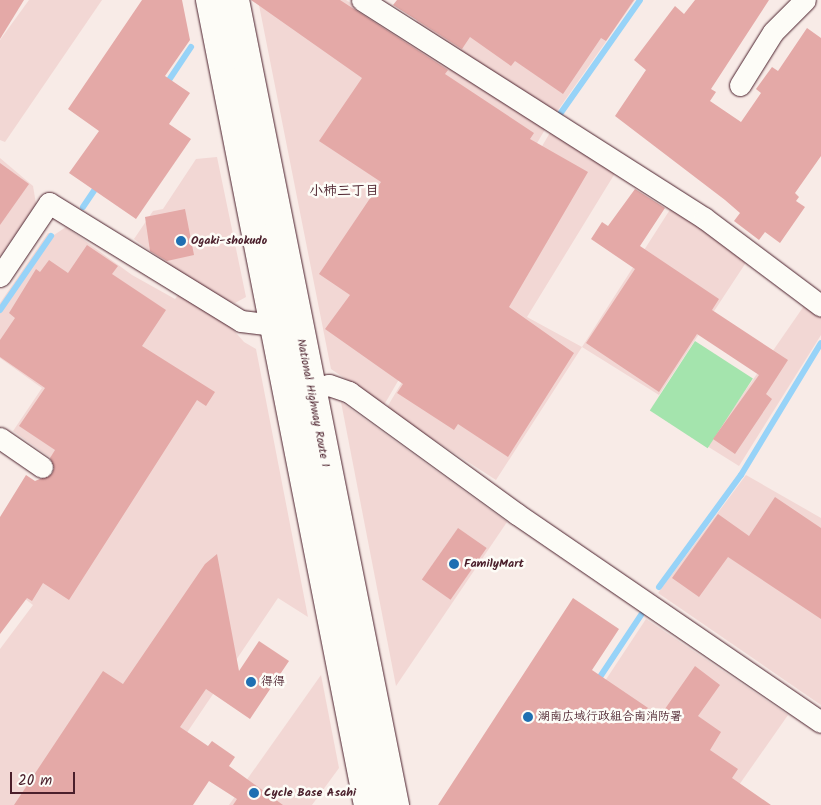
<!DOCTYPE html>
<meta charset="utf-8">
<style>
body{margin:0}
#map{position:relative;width:821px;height:805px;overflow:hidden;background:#f8ebe7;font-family:Kalam,"Klee One",sans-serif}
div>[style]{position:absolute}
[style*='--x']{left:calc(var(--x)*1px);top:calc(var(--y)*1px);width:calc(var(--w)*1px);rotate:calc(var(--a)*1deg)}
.built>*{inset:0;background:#f2d7d4}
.green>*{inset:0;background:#a4e4ad;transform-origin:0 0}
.stream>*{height:6px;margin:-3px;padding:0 3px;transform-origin:3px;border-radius:3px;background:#97d3f8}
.building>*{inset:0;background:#e4a9a7;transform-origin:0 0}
.roads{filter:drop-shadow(0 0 1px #4a1f2b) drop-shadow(0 0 1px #4a1f2b)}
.street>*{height:21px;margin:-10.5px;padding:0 10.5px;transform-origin:10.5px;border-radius:10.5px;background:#fdfcf7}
.highway>*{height:28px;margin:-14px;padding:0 14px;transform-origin:14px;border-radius:14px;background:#fdfcf7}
.dots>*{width:14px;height:14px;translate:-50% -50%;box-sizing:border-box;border:2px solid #fdfcf7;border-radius:50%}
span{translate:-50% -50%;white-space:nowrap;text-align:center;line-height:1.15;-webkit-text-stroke:5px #fdfcf7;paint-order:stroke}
.poi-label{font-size:12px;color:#4a1f2b;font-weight:700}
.left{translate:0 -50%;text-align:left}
.street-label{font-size:12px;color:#4a1f2b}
.neighbourhood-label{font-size:14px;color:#4a1f2b;font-weight:700}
.scale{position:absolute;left:10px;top:772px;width:65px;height:22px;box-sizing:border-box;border:2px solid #4a1f2b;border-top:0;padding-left:6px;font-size:15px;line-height:18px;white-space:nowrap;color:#4a1f2b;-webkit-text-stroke:4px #fdfcf7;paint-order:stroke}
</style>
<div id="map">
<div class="built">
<i style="clip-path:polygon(29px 0,102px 0,5px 142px,0 140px,0 40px)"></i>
<i style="clip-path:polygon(258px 0,346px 0,477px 86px,547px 126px,384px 405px,331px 369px)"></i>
<i style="clip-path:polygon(431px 0,635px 0,556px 113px,413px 26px)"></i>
<i style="clip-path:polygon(551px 131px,617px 170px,527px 317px,582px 347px,671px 208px,747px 261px,659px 395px,582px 347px,496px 480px,386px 409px)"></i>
<i style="clip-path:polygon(217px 157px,246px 297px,235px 303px,224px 300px,177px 271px,134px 239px,153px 211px,163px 209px,196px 159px)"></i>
<i style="clip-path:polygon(0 158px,33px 186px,36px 204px,0 257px)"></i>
<i style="clip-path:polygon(66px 227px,132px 275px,175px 299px,182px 290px,223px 318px,244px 342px,256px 349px,308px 617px,278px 598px,138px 805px,0 805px,0 649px,33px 605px,0 580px,65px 468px,13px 431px,42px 388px,0 358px,0 303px,48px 233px,54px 235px)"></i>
<i style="clip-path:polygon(806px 303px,821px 315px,821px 335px,739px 466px,707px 446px)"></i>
<i style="clip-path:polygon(341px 402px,507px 522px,396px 686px)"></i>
<i style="clip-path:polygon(746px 475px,821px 518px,821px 705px,658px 593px)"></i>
<i style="clip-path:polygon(646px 619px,788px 715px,725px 805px,523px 805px)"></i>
<i style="clip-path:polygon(321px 675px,339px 768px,312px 805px,229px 805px)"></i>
</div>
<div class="green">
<i style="left:695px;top:341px;width:69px;height:83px;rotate:33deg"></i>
</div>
<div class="stream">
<i style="--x:165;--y:86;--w:47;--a:-56.3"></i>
<i style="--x:560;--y:114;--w:139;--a:-54.9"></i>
<i style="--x:83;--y:207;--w:29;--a:-56"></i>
<i style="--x:0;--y:310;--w:90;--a:-55.4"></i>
<i style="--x:659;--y:587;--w:139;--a:-53.8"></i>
<i style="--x:741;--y:475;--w:154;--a:-58.8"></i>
<i style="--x:596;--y:683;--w:82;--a:-56.5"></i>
</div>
<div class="building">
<i style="clip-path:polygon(0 0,24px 0,0 39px)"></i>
<i style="clip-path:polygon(142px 0,182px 0,190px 40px,165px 76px,190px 93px,169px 124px,191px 139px,136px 219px,69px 173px,99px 131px,68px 109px)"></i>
<i style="clip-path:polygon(251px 0,340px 0,448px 70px,445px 74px,534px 133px,530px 139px,588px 172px,509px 307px,574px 353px,508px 457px,458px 424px,454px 430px,397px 393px,403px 384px,325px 329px,350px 295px,319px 274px,381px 182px,319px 141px,362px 78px)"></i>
<i style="clip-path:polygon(397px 0,634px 0,606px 41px,601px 38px,563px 94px,515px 61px,511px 66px,470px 37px,462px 49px,393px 5px)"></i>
<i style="clip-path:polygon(695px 0,769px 0,711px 89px,716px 92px,710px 101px,741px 122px,761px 93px,756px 89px,772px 67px,778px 71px,807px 28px,821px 38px,821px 156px,795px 193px,799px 197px,796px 201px,805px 207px,780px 243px,765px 232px,759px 240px,734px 221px,740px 213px,725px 200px,615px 116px,646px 70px,634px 60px,675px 6px,684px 14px)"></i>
<i style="clip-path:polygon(0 163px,29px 184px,0 225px)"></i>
<i style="clip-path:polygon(635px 189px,665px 208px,640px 246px,719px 299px,712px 310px,788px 360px,766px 394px,772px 399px,735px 454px,713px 439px,759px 375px,697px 334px,659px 392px,586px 343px,635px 269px,591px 239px,602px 222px,608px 226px)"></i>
<i style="clip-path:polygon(185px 209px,194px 255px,167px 261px,150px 251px,145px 217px)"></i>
<i style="clip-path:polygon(87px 245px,118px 266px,112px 274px,166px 310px,142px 346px,215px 392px,206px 406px,197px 400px,69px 600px,43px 583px,32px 601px,27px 598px,0 634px,0 517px,26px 475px,35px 481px,52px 474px,54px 468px,50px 458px,55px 450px,19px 426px,45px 388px,0 357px,0 340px,15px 318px,9px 313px,36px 269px,40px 272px,49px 260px,68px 273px)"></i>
<i style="clip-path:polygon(775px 497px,821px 528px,821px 619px,728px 557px,699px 597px,672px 578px,718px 514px,749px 536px)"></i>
<i style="left:458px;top:528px;width:35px;height:63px;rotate:35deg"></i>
<i style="clip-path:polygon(217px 554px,239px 671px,259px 641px,289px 661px,250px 719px,206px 689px,180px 727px,208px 746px,212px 741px,235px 757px,229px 766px,283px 805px,233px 805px,237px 799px,209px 781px,193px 805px,14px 805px,103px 671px,123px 684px,205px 564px)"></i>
<i style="clip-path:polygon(573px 598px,619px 629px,592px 670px,660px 716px,695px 666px,720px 685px,698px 716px,721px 732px,710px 750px,738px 769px,732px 778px,771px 805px,438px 805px)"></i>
</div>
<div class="roads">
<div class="street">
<i style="--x:362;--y:0;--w:406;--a:32.5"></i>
<i style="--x:704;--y:218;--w:146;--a:36.9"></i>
<i style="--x:740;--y:85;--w:62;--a:-58.1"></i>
<i style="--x:773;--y:32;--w:45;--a:-45"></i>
<i style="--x:0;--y:276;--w:88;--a:-56.1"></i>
<i style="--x:49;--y:203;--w:225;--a:31.6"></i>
<i style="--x:241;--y:321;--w:33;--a:7"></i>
<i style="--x:310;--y:389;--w:19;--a:-12"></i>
<i style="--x:329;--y:385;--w:21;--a:19"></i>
<i style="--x:349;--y:392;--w:208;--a:36"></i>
<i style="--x:517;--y:514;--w:368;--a:34.4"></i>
<i style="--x:0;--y:438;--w:51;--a:34.6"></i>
</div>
<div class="highway">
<i style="--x:210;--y:0;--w:820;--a:78.9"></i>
<i style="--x:235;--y:0;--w:821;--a:78.76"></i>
</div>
</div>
<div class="dots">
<i style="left:181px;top:241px;background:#1f6fb2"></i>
<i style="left:454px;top:564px;background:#1f6fb2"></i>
<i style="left:251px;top:682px;background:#1f6fb2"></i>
<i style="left:528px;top:717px;background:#1f6fb2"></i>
<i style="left:254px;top:793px;background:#1f6fb2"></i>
</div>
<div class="poi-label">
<span class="left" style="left:191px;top:241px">Ogaki-shokudo</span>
<span class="left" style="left:464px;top:564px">FamilyMart</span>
<span class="left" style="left:261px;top:682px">得得</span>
<span class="left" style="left:538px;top:717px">湖南広域行政組合南消防署</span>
<span class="left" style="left:264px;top:793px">Cycle Base Asahi</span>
</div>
<div class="street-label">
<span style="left:313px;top:403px;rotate:79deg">National Highway Route 1</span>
</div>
<div class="neighbourhood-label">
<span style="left:344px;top:191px">小柿三丁目</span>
</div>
<div class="scale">20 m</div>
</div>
